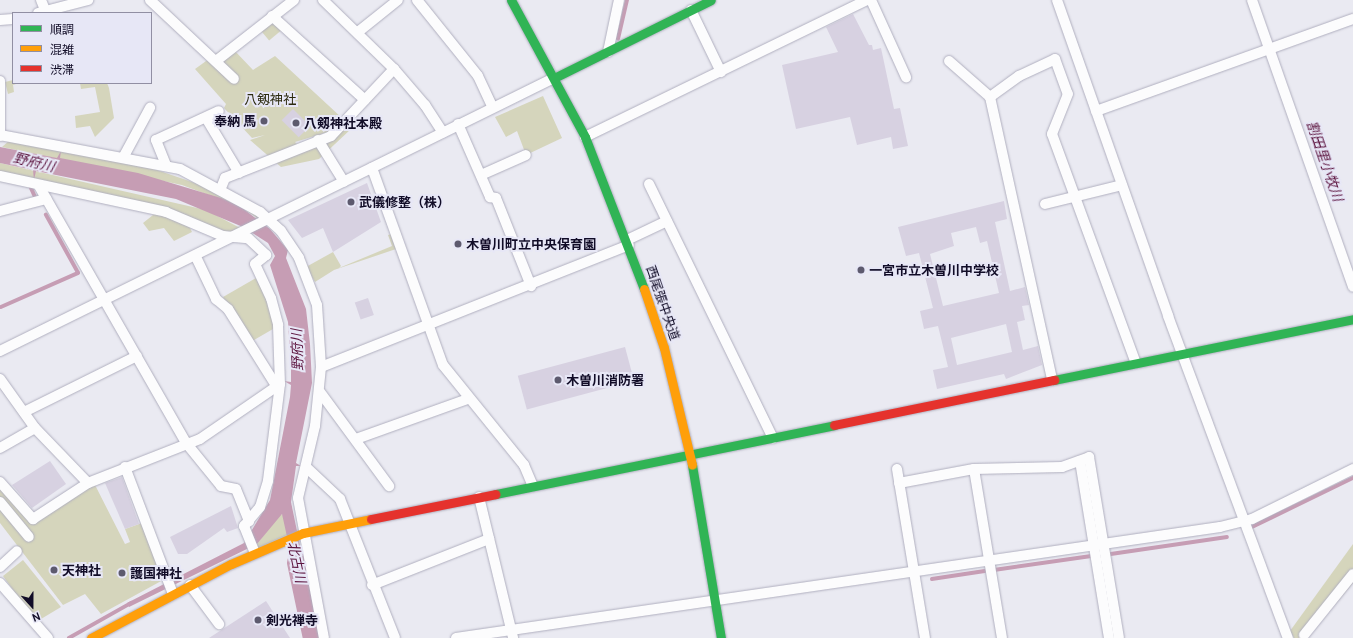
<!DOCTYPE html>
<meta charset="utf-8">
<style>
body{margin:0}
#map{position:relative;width:1353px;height:638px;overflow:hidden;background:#eaeaf2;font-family:Cabin,"Noto Sans JP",sans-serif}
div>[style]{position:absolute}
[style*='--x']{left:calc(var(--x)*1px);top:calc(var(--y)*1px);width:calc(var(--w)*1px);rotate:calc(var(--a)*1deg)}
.green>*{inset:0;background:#d5d5bc;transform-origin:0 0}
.water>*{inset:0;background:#c69db4}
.stream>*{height:3.5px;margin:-1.75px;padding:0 1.75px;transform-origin:1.75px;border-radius:1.75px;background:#c69db4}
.river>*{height:21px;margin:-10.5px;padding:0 10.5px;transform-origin:10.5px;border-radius:10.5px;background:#c69db4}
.building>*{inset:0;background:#d7d1e1;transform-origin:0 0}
.roads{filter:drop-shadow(0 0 1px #b0afbf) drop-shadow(0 0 1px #b0afbf)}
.street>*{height:10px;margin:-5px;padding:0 5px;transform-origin:5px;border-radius:5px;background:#fcfcfd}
.fast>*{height:9px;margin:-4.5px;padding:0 4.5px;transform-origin:4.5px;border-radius:4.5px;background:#30b455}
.slow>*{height:9px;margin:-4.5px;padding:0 4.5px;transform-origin:4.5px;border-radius:4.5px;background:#ff9f0a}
.jam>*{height:9px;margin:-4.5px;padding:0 4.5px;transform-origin:4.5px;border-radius:4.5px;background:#e5322d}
.dots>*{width:11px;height:11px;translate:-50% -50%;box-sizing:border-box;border:2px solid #e7e7f6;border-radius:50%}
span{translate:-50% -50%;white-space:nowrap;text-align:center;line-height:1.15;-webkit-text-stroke:4px #e7e7f6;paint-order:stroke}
.park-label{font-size:13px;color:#2c2b0f}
.poi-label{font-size:13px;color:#110c27;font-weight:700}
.right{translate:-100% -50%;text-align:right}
.left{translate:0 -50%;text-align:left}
.street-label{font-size:13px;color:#110c27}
.water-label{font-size:14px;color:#5d1540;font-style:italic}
.legend{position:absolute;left:12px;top:12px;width:140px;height:72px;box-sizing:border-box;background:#e7e7f6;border:1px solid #918fa3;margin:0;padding:5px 7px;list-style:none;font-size:12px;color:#110c27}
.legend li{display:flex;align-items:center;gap:8px;height:20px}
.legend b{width:20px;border:1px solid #918fa3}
.north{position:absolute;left:12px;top:586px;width:40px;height:40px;-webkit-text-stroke:3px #e7e7f6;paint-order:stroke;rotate:159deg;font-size:11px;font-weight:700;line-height:16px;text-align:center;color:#110c27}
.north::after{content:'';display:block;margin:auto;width:14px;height:18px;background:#110c27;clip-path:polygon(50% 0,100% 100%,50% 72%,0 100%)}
</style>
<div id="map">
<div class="green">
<i style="left:272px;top:16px;width:17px;height:18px;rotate:50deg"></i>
<i style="clip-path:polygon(234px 50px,253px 70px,275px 56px,342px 118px,328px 132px,295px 142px,300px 147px,331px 136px,344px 122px,351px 129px,319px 159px,281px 167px,250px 140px,265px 135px,252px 138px,224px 108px,226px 104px,195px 69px,220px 51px,224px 58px)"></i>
<i style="clip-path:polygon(13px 80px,19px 83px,13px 85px,14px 92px,8px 94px,5px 82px)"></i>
<i style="clip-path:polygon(80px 83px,107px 83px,109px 88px,114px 118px,95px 137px,90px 126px,76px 128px,75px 116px,100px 112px,95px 87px,81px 89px)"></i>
<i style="clip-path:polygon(543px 96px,562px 138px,526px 155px,517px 131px,506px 137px,495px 117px)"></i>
<i style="clip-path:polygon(10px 140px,157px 170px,224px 193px,264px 219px,261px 221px,241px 207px,182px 185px,2px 147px)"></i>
<i style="clip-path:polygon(0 163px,206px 210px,242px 229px,232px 238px,187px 222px,192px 232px,174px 241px,164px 228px,149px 231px,143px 223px,158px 211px,0 174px)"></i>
<i style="clip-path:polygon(391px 234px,396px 249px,334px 270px,315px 282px,306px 267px,333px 252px,341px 266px,339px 268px,392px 246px,388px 235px)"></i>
<i style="clip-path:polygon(256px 278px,268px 299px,275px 323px,273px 329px,249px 343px,223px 297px)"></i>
<i style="clip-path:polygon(93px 481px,125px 544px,130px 542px,125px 529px,142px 523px,163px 580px,101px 614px,85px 594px,63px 605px,0 523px,0 482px,33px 519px)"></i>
<i style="clip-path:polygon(280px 514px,284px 515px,289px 534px,258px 548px,257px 544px)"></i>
<i style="clip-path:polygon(1353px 544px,1353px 583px,1307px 638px,1294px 638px,1290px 631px)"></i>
<i style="clip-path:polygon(23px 560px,61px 607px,36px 622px,3px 576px)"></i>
</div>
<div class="water">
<i style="clip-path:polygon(0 147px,57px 158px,61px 151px,60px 158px,138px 173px,221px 198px,241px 207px,270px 229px,288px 250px,286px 258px,306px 309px,310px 344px,312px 383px,296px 463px,301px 466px,296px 466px,291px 502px,309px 589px,299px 591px,282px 514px,257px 544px,129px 607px,127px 603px,244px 543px,270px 500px,290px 397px,291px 385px,284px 381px,291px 382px,291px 365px,288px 322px,270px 265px,275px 256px,268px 243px,243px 227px,176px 199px,36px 171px,34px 180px,33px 170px,0 163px)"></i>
</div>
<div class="stream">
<i style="--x:618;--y:39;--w:40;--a:-77"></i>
<i style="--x:31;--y:187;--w:10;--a:66"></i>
<i style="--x:1;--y:307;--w:84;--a:-23.8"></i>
<i style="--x:78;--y:273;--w:66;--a:-118.9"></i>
<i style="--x:1250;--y:528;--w:114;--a:-25.9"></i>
<i style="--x:1111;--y:554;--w:117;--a:-8.3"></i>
<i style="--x:994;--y:570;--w:98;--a:-8.2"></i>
<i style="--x:932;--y:579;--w:53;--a:-8.7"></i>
<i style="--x:69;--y:638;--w:71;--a:-29.4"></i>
</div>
<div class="river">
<i style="--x:297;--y:562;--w:78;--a:78.1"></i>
</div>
<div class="building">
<i style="clip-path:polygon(853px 14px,869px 45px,872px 45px,873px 50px,881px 48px,894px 109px,900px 108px,908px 146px,893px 149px,891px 137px,857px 145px,850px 117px,796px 129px,782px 65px,838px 52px,826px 27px)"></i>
<i style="left:293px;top:109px;width:24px;height:16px;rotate:45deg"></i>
<i style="clip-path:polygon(367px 183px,381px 222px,333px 252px,323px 228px,302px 238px,288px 220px)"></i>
<i style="clip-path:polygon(evenodd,1004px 201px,1007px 219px,995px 222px,1010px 291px,1025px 287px,1029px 305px,1022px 306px,1025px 320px,1017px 322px,1023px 350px,1038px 346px,1042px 365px,1006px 379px,1004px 374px,937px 389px,933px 370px,948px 367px,938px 326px,924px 329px,920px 311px,933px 308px,919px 253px,906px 256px,898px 227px,1004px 201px,976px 227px,980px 243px,987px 241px,999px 293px,943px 306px,930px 254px,954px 246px,951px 233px,976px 227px,1004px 201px,1006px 324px,1012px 352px,957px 365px,951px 338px,1006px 324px)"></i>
<i style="left:368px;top:298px;width:18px;height:14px;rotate:71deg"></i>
<i style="left:625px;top:347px;width:35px;height:111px;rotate:75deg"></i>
<i style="clip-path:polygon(50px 461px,66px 484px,32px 508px,12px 485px)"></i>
<i style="clip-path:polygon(122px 477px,139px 524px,125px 529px,105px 483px)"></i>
<i style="clip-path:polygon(231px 506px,238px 528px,227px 532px,224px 528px,187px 554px,178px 554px,170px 537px)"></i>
<i style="clip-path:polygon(266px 601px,290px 638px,209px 638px)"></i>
</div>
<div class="roads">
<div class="street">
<i style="--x:41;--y:0;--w:11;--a:68"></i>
<i style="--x:150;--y:0;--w:115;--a:43.2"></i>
<i style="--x:323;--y:0;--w:99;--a:44.2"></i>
<i style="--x:394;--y:69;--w:48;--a:49.3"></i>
<i style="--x:425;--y:105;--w:33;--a:57"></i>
<i style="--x:417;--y:0;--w:97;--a:51.2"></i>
<i style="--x:478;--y:76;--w:33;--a:65"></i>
<i style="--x:871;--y:0;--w:85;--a:65.6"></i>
<i style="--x:1057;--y:0;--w:335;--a:70.6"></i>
<i style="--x:1168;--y:316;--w:344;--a:69.6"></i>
<i style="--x:1252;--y:0;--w:304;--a:70.6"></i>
<i style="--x:691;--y:10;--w:69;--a:64.2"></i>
<i style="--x:38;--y:13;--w:52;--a:-14.6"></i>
<i style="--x:272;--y:16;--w:125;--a:42.1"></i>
<i style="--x:0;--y:20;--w:13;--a:-4"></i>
<i style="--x:358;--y:32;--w:51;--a:-38.7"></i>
<i style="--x:608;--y:52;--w:53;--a:-78.1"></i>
<i style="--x:216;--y:61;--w:99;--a:-38"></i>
<i style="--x:949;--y:61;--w:55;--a:41.3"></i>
<i style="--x:990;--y:97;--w:290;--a:77.6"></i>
<i style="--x:0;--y:81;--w:55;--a:90"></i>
<i style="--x:990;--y:97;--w:36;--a:-36"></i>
<i style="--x:1019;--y:76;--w:40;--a:-25"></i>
<i style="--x:1055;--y:59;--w:37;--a:70"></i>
<i style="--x:1068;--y:94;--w:43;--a:111.8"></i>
<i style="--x:1052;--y:134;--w:244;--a:69.9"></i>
<i style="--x:1096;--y:111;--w:273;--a:-19.7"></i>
<i style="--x:206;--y:118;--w:64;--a:59"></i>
<i style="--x:458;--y:124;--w:80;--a:66.3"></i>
<i style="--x:490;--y:197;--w:6;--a:9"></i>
<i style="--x:496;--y:198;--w:95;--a:68.3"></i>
<i style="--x:0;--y:135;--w:183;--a:10.7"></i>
<i style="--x:180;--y:169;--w:91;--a:28.3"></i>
<i style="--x:260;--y:212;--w:28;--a:42"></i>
<i style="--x:281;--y:231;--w:32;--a:56"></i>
<i style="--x:299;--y:258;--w:50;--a:69"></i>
<i style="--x:317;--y:305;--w:62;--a:86.3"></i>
<i style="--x:321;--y:367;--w:59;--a:95.8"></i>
<i style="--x:315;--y:426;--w:74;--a:103.3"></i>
<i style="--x:298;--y:498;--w:142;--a:79.5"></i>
<i style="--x:585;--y:137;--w:314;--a:-25.9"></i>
<i style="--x:318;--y:140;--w:49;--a:58.2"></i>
<i style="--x:124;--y:156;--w:55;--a:-61.6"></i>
<i style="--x:166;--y:165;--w:27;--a:-112"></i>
<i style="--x:156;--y:140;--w:69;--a:-24.7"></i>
<i style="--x:372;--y:168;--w:209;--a:70.2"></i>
<i style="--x:443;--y:365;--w:129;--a:51"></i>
<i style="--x:524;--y:465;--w:23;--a:67"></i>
<i style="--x:481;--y:175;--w:49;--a:-24"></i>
<i style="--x:0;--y:176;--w:170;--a:12.2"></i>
<i style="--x:166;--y:212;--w:62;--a:22.8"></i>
<i style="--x:223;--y:236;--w:25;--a:5"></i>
<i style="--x:248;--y:238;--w:25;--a:43"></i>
<i style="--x:266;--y:255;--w:14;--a:141"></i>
<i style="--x:255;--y:264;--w:38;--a:65"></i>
<i style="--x:271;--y:298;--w:28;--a:75"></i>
<i style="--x:278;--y:325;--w:59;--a:88.1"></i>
<i style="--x:280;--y:384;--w:98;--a:97.1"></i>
<i style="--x:268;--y:481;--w:27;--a:107"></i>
<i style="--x:260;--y:507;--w:25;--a:130"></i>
<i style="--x:244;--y:526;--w:29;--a:68"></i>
<i style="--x:649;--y:184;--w:283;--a:64"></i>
<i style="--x:39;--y:186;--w:297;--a:60.2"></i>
<i style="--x:187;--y:444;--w:54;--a:51"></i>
<i style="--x:221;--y:486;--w:15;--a:11"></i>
<i style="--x:236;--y:489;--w:35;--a:68"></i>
<i style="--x:221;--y:188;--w:11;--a:-68"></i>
<i style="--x:225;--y:178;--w:114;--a:-21.6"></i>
<i style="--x:331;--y:136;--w:92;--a:-46.8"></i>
<i style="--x:1045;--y:204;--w:79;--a:-13.9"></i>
<i style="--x:0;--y:211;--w:48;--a:-14.6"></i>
<i style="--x:627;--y:240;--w:44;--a:-25.4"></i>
<i style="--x:196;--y:257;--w:47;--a:64.5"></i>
<i style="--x:216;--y:299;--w:16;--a:40"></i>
<i style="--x:228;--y:309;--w:89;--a:57.9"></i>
<i style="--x:0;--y:351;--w:618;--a:-26.23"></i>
<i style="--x:321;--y:367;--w:331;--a:-21.6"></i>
<i style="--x:0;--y:379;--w:60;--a:54.5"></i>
<i style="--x:35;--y:428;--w:76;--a:46.1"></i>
<i style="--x:88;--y:483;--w:120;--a:-21.4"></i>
<i style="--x:200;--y:439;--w:97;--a:-34.5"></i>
<i style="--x:320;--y:392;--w:117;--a:53.7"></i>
<i style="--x:24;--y:412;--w:126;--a:-26.4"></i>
<i style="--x:356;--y:439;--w:119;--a:-19.7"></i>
<i style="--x:0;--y:448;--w:40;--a:-29.7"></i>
<i style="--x:1080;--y:461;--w:179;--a:80.7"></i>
<i style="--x:125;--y:467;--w:136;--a:69.3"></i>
<i style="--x:306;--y:467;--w:47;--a:43.3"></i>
<i style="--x:340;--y:499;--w:149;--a:68.4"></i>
<i style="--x:897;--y:469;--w:171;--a:80.6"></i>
<i style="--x:974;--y:469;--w:171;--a:80.6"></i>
<i style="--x:0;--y:482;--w:50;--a:48.3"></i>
<i style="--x:33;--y:519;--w:66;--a:-33.2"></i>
<i style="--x:899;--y:483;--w:76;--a:-10.6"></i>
<i style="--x:974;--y:469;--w:88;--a:-1.3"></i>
<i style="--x:1062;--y:467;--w:29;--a:-20"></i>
<i style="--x:1089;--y:457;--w:183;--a:80.6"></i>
<i style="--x:479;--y:497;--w:145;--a:76.4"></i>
<i style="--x:0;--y:502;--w:45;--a:50.4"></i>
<i style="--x:0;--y:567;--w:23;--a:-43"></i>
<i style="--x:0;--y:583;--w:73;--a:48.9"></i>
<i style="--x:190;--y:585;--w:49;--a:53.4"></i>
<i style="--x:372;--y:585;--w:126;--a:-21.5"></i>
<i style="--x:1304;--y:635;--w:78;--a:-51.2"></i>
<i style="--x:456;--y:638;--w:772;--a:-8.27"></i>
<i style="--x:1220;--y:527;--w:33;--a:-14"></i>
<i style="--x:1252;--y:519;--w:113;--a:-26.3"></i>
</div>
<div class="fast">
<i style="--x:511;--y:0;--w:156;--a:61.6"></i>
<i style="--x:585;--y:137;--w:163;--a:68.8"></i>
<i style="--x:554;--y:78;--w:175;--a:-26.4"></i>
<i style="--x:1054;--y:380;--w:305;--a:-11.5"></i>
<i style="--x:692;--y:465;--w:175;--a:80.5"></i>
<i style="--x:496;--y:494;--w:345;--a:-11.5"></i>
</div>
<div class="slow">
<i style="--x:644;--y:289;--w:62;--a:71.3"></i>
<i style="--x:664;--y:348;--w:120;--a:76.5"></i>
<i style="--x:91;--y:638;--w:158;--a:-27.9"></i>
<i style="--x:231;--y:564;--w:78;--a:-23.3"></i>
<i style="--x:303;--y:533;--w:69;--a:-11.6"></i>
</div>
<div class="jam">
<i style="--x:834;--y:425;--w:225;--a:-11.6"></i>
<i style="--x:371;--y:519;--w:127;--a:-11.3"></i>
</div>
</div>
<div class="dots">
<i style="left:264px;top:121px;background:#5d5a6e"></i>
<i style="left:296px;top:123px;background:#5d5a6e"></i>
<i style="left:351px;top:202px;background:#5d5a6e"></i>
<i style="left:458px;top:244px;background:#5d5a6e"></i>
<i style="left:861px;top:270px;background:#5d5a6e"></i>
<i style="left:558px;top:380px;background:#5d5a6e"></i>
<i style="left:54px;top:570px;background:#5d5a6e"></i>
<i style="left:122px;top:573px;background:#5d5a6e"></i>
<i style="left:258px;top:620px;background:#5d5a6e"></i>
</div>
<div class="park-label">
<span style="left:270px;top:99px">八剱神社</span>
</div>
<div class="poi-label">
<span class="right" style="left:256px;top:121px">奉納 馬</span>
<span class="left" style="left:304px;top:123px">八剱神社本殿</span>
<span class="left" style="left:359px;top:202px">武儀修整（株）</span>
<span class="left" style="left:466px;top:244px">木曽川町立中央保育園</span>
<span class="left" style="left:869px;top:270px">一宮市立木曽川中学校</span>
<span class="left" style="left:566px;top:380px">木曽川消防署</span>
<span class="left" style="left:62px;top:570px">天神社</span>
<span class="left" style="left:130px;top:573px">護国神社</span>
<span class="left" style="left:266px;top:620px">剣光禅寺</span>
</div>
<div class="street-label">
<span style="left:663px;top:303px;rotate:71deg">西尾張中央道</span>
</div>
<div class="water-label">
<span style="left:1325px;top:161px;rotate:71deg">割田里小牧川</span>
<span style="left:34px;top:162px;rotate:14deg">野府川</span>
<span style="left:297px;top:350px;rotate:-92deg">野府川</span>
<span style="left:297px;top:562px;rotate:78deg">北古川</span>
</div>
<ul class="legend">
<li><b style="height:5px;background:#30b455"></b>順調</li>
<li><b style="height:5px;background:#ff9f0a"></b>混雑</li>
<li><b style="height:5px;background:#e5322d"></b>渋滞</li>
</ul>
<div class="north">N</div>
</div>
